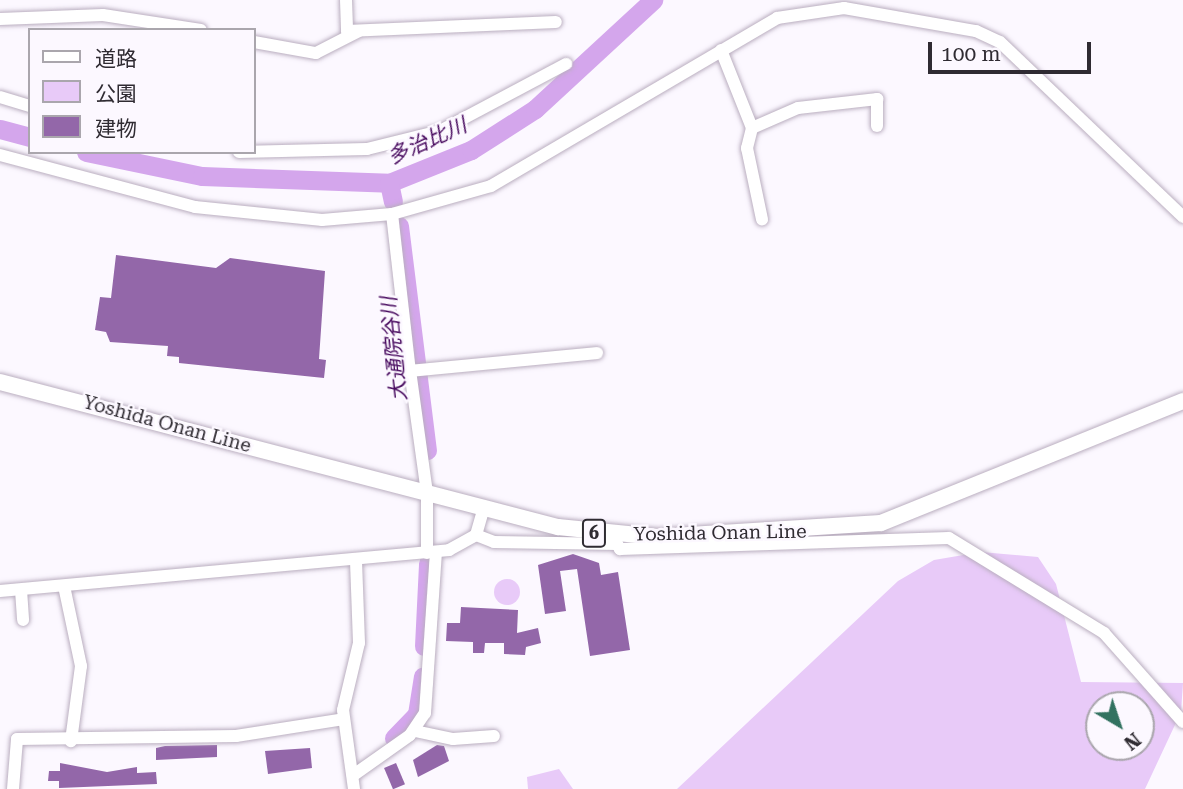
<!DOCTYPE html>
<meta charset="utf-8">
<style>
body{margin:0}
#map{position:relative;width:1183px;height:789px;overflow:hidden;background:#fcf8ff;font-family:"Roboto Serif","Noto Sans JP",serif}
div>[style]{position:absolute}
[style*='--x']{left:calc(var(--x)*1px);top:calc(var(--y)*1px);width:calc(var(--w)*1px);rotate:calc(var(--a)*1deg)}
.green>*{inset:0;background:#e8caf8}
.round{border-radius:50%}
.river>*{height:19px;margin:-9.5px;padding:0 9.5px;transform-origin:9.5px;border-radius:9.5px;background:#d4a6ec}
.building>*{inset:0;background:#9367a9;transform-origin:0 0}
.roads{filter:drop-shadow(0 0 2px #baaec0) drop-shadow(0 0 2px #baaec0)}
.minor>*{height:12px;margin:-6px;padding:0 6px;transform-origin:6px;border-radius:6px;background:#fff}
.major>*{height:16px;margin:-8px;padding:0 8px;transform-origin:8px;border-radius:8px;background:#fff}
span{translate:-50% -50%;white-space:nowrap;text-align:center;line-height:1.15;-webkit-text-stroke:5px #fcf8ff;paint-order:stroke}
.shield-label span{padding:2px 5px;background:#fcf8ff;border:2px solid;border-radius:5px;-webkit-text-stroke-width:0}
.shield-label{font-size:18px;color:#2f2b32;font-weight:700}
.street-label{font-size:19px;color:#2f2b32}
.water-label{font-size:21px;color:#47095e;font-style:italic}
.legend{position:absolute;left:28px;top:28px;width:228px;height:126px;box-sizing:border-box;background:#fcf8ff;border:2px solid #aaa6ad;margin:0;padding:9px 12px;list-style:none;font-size:21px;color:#2f2b32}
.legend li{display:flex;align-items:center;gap:14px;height:35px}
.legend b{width:35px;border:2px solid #aaa6ad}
.north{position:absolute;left:1085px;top:691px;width:70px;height:70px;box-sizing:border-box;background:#fcf8ff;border:2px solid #aaa6ad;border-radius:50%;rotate:141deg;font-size:19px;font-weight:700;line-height:28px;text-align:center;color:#2f2b32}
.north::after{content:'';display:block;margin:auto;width:24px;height:32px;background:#327260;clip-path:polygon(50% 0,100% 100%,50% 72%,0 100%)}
.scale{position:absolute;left:928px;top:42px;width:163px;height:32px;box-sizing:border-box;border:4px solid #2f2b32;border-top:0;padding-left:9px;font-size:21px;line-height:24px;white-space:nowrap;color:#2f2b32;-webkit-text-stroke:5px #fcf8ff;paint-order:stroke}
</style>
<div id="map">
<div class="green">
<i style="clip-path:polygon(evenodd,981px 552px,1038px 557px,1056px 584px,1081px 682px,1183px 683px,1181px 712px,1145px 789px,677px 789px,898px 581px,934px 560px,981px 552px,1099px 705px,1141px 705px,1141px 747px,1099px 747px,1099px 705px)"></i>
<i class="round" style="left:494px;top:579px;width:26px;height:26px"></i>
<i style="clip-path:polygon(559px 769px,573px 789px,528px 789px,527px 777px)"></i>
</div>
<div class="river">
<i style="--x:0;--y:129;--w:31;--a:15"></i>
<i style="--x:86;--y:152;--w:118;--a:11.7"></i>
<i style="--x:202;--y:176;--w:187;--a:2.1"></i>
<i style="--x:389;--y:183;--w:88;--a:-21.9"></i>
<i style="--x:471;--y:150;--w:76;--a:-32.6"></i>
<i style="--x:535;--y:109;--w:161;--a:-42.7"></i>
<i style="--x:389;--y:183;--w:19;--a:78"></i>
<i style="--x:399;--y:226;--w:226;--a:82.9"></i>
<i style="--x:424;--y:646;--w:83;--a:-87.2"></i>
<i style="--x:394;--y:738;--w:33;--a:-46"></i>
<i style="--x:417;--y:714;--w:38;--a:-81"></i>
</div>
<div class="building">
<i style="clip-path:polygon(116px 255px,216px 268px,230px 258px,325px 271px,319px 359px,326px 360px,324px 378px,179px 363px,179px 357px,167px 356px,168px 346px,110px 342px,106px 332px,95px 330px,100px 297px,111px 298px)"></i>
<i style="clip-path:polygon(573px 554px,599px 563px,601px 575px,618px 572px,630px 650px,590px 656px,577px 569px,560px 571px,566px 611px,545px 614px,538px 565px)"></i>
<i style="clip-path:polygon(461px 607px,518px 610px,517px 633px,538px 628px,541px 643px,526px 647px,525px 655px,504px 654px,504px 643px,485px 643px,484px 653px,473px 653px,473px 642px,446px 641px,447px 623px,460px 623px)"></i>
<i style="clip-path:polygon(217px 745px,217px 757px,156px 760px,156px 748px,165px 746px)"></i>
<i style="clip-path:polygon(437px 745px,444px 746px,449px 761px,418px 777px,413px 760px)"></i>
<i style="clip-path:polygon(310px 748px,312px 768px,268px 774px,265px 751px)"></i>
<i style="clip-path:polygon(60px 763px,107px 772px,137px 767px,137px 773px,156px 772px,157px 784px,59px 788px,59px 781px,48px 781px,49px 771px,60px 771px)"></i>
<i style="left:396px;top:763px;width:23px;height:13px;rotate:67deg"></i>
</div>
<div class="roads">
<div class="minor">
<i style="--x:346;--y:0;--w:31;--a:88"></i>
<i style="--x:347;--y:31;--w:209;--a:-2.5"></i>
<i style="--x:0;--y:19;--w:103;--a:-2.2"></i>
<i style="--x:103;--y:15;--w:99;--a:8.7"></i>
<i style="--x:254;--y:42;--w:63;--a:10.1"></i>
<i style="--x:316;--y:53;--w:48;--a:-27.1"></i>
<i style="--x:721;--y:50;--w:84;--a:68.3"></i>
<i style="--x:752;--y:128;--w:21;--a:104"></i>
<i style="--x:747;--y:148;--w:73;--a:78.1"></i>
<i style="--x:0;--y:97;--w:31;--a:17"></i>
<i style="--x:752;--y:128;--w:50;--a:-23.5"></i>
<i style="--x:798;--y:108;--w:80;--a:-6.5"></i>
<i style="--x:877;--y:99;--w:27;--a:90"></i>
<i style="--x:239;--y:152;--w:128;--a:-1.3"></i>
<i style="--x:367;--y:149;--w:75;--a:-13.9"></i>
<i style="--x:440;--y:131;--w:143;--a:-28"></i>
<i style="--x:0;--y:155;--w:202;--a:14.9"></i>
<i style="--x:195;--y:207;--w:128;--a:5.8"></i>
<i style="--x:322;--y:220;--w:70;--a:-4.9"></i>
<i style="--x:392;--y:214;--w:103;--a:-15.8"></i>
<i style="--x:491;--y:186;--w:332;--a:-30.4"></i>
<i style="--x:777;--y:18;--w:68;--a:-8.5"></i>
<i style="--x:844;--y:8;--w:134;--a:9.9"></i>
<i style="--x:976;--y:31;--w:26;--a:25"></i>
<i style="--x:1000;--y:42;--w:253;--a:43.7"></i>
<i style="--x:392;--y:214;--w:158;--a:83.5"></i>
<i style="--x:476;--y:535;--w:19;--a:21"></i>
<i style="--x:494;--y:542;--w:123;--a:0.9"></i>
<i style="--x:617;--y:544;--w:6;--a:59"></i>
<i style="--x:620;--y:549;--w:329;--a:-1.9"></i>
<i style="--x:949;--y:538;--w:182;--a:31.5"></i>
<i style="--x:1104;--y:633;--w:119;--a:48.4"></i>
<i style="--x:427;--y:553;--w:60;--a:-90"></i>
<i style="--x:427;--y:493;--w:123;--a:-97.9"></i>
<i style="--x:410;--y:371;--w:188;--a:-5.5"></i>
<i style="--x:64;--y:586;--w:82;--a:78"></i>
<i style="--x:81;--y:666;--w:76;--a:97.6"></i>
<i style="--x:21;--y:590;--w:30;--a:86"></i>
<i style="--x:0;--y:591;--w:451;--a:-5.2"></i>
<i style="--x:449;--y:550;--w:31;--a:-29"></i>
<i style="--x:476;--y:535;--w:29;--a:-74"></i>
<i style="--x:415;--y:731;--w:39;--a:12"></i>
<i style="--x:453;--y:739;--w:41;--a:-4.2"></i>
<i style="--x:355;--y:774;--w:67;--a:-35.3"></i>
<i style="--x:410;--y:735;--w:27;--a:-56"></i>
<i style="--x:425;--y:713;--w:161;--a:-86.1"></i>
<i style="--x:13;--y:789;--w:50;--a:-85.4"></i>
<i style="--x:17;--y:739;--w:219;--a:-0.8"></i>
<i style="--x:236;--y:736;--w:109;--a:-8.9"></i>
<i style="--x:354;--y:789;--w:80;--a:-97.9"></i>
<i style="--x:343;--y:710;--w:69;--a:-76.6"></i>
<i style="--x:359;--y:643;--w:81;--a:-92.1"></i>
</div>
<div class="major">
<i style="--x:0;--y:382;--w:577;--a:14.57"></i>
<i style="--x:558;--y:527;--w:100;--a:5.7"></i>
<i style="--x:658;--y:537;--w:223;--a:-3.6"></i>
<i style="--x:881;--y:523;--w:326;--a:-22"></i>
</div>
</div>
<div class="shield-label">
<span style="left:594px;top:533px">6</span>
</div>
<div class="street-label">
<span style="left:167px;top:424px;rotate:15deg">Yoshida Onan Line</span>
<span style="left:720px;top:533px;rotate:-1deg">Yoshida Onan Line</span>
</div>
<div class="water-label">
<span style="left:427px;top:141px;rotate:-24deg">多治比川</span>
<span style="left:394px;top:349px;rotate:-96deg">大通院谷川</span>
</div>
<ul class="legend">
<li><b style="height:9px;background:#fff"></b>道路</li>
<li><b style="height:19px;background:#e8caf8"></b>公園</li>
<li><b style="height:19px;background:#9367a9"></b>建物</li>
</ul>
<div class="north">N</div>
<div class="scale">100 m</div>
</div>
